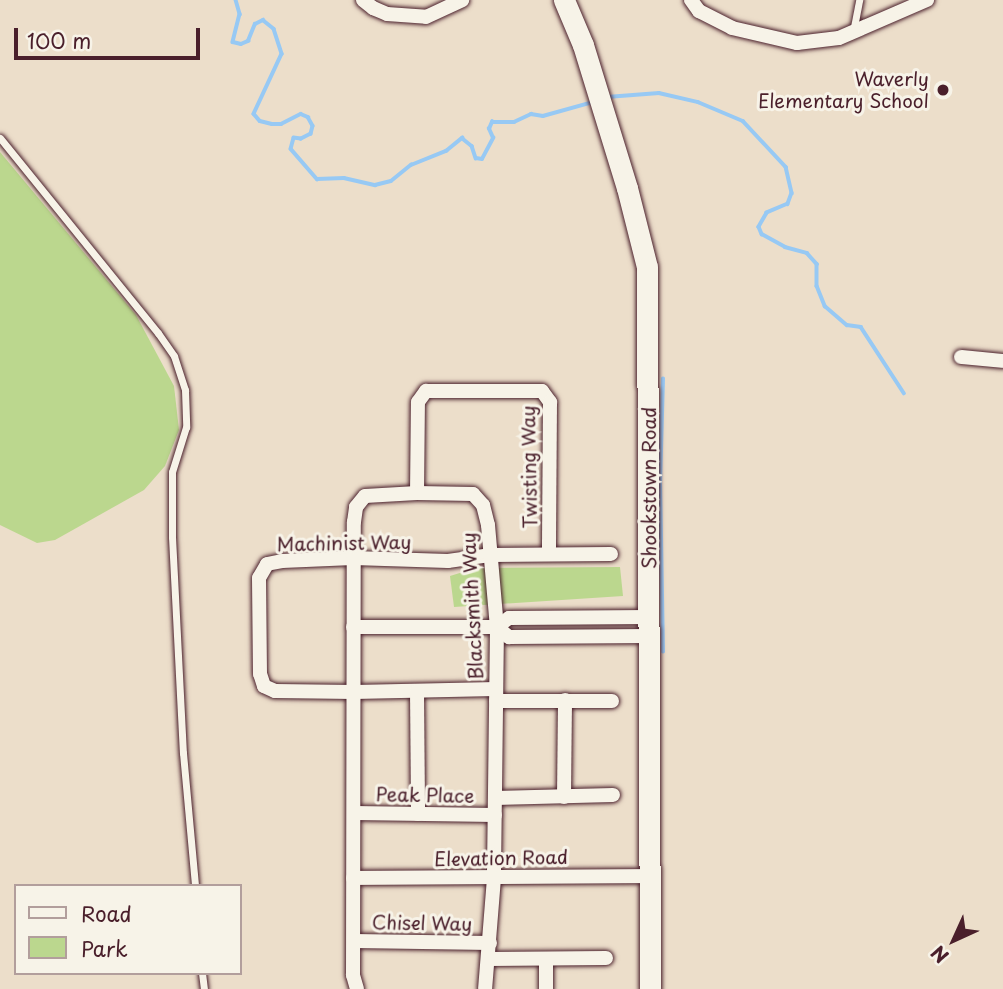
<!DOCTYPE html>
<style>
body{margin:0}
#map{position:relative;width:1003px;height:989px;overflow:hidden;background:#ecdeca;font-family:"Playpen Sans",sans-serif}
div>[style]{position:absolute}
[style*='--x']{left:calc(var(--x)*1px);top:calc(var(--y)*1px);width:calc(var(--w)*1px);rotate:calc(var(--a)*1deg)}
.green>*{inset:0;background:#bbd78e}
.stream>*{height:3.5px;margin:-1.75px;padding:0 1.75px;transform-origin:1.75px;border-radius:1.75px;background:#97c9f4}
.roads{filter:drop-shadow(0 0 2px #4a1f2b) drop-shadow(0 0 2px #4a1f2b)}
.lane>*{height:7px;margin:-3.5px;padding:0 3.5px;transform-origin:3.5px;border-radius:3.5px;background:#f7f3e8}
.street>*{height:14px;margin:-7px;padding:0 7px;transform-origin:7px;border-radius:7px;background:#f7f3e8}
.secondary>*{height:21px;margin:-10.5px;padding:0 10.5px;transform-origin:10.5px;border-radius:10.5px;background:#f7f3e8}
.dots>*{width:19px;height:19px;translate:-50% -50%;box-sizing:border-box;border:4px solid #f7f3e8;border-radius:50%}
span{translate:-50% -50%;white-space:nowrap;text-align:center;line-height:1.15;-webkit-text-stroke:6px #f7f3e8;paint-order:stroke}
.poi-label{font-size:19px;color:#4a1f2b}
.right{translate:-100% -50%;text-align:right}
.street-label{font-size:19px;color:#4a1f2b}
.legend{position:absolute;left:14px;top:884px;width:228px;height:91px;box-sizing:border-box;background:#f7f3e8;border:2px solid #b29e9c;margin:0;padding:9px 12px;list-style:none;font-size:21px;color:#4a1f2b}
.legend li{display:flex;align-items:center;gap:14px;height:35px}
.legend b{width:35px;border:2px solid #b29e9c}
.north{position:absolute;left:919px;top:905px;width:70px;height:70px;-webkit-text-stroke:5px #f7f3e8;paint-order:stroke;rotate:225deg;font-size:19px;font-weight:700;line-height:28px;text-align:center;color:#4a1f2b}
.north::after{content:'';display:block;margin:auto;width:24px;height:32px;background:#4a1f2b;clip-path:polygon(50% 0,100% 100%,50% 72%,0 100%)}
.scale{position:absolute;left:14px;top:28px;width:186px;height:32px;box-sizing:border-box;border:4px solid #4a1f2b;border-top:0;padding-left:9px;font-size:21px;line-height:24px;white-space:nowrap;color:#4a1f2b;-webkit-text-stroke:5px #f7f3e8;paint-order:stroke}
</style>
<div id="map">
<div class="green">
<i style="clip-path:polygon(0 152px,136px 315px,174px 386px,179px 430px,165px 466px,144px 490px,55px 540px,37px 543px,0 525px)"></i>
<i style="clip-path:polygon(620px 567px,623px 596px,454px 607px,450px 576px,476px 568px)"></i>
</div>
<div class="stream">
<i style="--x:236;--y:0;--w:15;--a:74"></i>
<i style="--x:240;--y:14;--w:29;--a:104"></i>
<i style="--x:233;--y:42;--w:8;--a:14"></i>
<i style="--x:241;--y:44;--w:8;--a:-23"></i>
<i style="--x:248;--y:41;--w:18;--a:-68"></i>
<i style="--x:255;--y:24;--w:9;--a:-27"></i>
<i style="--x:263;--y:20;--w:14;--a:39"></i>
<i style="--x:274;--y:29;--w:26;--a:72"></i>
<i style="--x:282;--y:54;--w:66;--a:115"></i>
<i style="--x:254;--y:114;--w:9;--a:49"></i>
<i style="--x:260;--y:121;--w:12;--a:14"></i>
<i style="--x:272;--y:124;--w:9;--a:0"></i>
<i style="--x:281;--y:124;--w:22;--a:-27"></i>
<i style="--x:301;--y:114;--w:8;--a:23"></i>
<i style="--x:308;--y:117;--w:10;--a:61"></i>
<i style="--x:313;--y:126;--w:8;--a:104"></i>
<i style="--x:311;--y:134;--w:11;--a:153"></i>
<i style="--x:301;--y:139;--w:7;--a:-172"></i>
<i style="--x:294;--y:138;--w:11;--a:105"></i>
<i style="--x:291;--y:149;--w:40;--a:49"></i>
<i style="--x:317;--y:179;--w:27;--a:-2"></i>
<i style="--x:344;--y:178;--w:32;--a:13"></i>
<i style="--x:375;--y:185;--w:16;--a:-14"></i>
<i style="--x:391;--y:181;--w:26;--a:-39"></i>
<i style="--x:411;--y:165;--w:38;--a:-22"></i>
<i style="--x:446;--y:151;--w:21;--a:-39"></i>
<i style="--x:462;--y:138;--w:13;--a:39"></i>
<i style="--x:472;--y:146;--w:13;--a:72"></i>
<i style="--x:476;--y:158;--w:6;--a:9"></i>
<i style="--x:482;--y:159;--w:24;--a:-62"></i>
<i style="--x:493;--y:138;--w:10;--a:-114"></i>
<i style="--x:489;--y:129;--w:8;--a:-67"></i>
<i style="--x:492;--y:122;--w:22;--a:0"></i>
<i style="--x:514;--y:122;--w:19;--a:-25"></i>
<i style="--x:531;--y:114;--w:12;--a:9"></i>
<i style="--x:543;--y:116;--w:52;--a:-15.6"></i>
<i style="--x:607;--y:97;--w:52;--a:-4.4"></i>
<i style="--x:659;--y:93;--w:40;--a:13"></i>
<i style="--x:698;--y:102;--w:49;--a:22.9"></i>
<i style="--x:743;--y:121;--w:63;--a:46.9"></i>
<i style="--x:786;--y:167;--w:27;--a:77"></i>
<i style="--x:792;--y:193;--w:12;--a:110"></i>
<i style="--x:788;--y:204;--w:23;--a:157"></i>
<i style="--x:767;--y:213;--w:16;--a:120"></i>
<i style="--x:759;--y:227;--w:8;--a:67"></i>
<i style="--x:762;--y:234;--w:26;--a:29"></i>
<i style="--x:785;--y:247;--w:23;--a:15"></i>
<i style="--x:807;--y:253;--w:15;--a:48"></i>
<i style="--x:817;--y:264;--w:22;--a:90"></i>
<i style="--x:817;--y:286;--w:22;--a:68"></i>
<i style="--x:825;--y:306;--w:29;--a:41"></i>
<i style="--x:847;--y:325;--w:14;--a:8"></i>
<i style="--x:861;--y:327;--w:79;--a:56.9"></i>
<i style="--x:663;--y:652;--w:166;--a:-91"></i>
<i style="--x:660;--y:486;--w:107;--a:-88.4"></i>
</div>
<div class="roads">
<div class="lane">
<i style="--x:853;--y:32;--w:33;--a:-79"></i>
<i style="--x:0;--y:138;--w:251;--a:51"></i>
<i style="--x:158;--y:333;--w:28;--a:55"></i>
<i style="--x:174;--y:356;--w:36;--a:72"></i>
<i style="--x:185;--y:390;--w:37;--a:88"></i>
<i style="--x:186;--y:427;--w:47;--a:107.3"></i>
<i style="--x:172;--y:472;--w:65;--a:90"></i>
<i style="--x:172;--y:537;--w:216;--a:87.1"></i>
<i style="--x:183;--y:753;--w:134;--a:84.8"></i>
<i style="--x:202;--y:973;--w:16;--a:83"></i>
</div>
<div class="street">
<i style="--x:363;--y:0;--w:13;--a:39"></i>
<i style="--x:373;--y:8;--w:15;--a:23"></i>
<i style="--x:387;--y:14;--w:39;--a:4"></i>
<i style="--x:426;--y:17;--w:40;--a:-25"></i>
<i style="--x:691;--y:0;--w:14;--a:54"></i>
<i style="--x:699;--y:11;--w:37;--a:27"></i>
<i style="--x:732;--y:28;--w:67;--a:13"></i>
<i style="--x:797;--y:43;--w:42;--a:-6.8"></i>
<i style="--x:839;--y:38;--w:96;--a:-23.4"></i>
<i style="--x:961;--y:357;--w:42;--a:5.4"></i>
<i style="--x:417;--y:493;--w:91;--a:-89.4"></i>
<i style="--x:418;--y:402;--w:14;--a:-54"></i>
<i style="--x:426;--y:391;--w:116;--a:0"></i>
<i style="--x:542;--y:391;--w:14;--a:54"></i>
<i style="--x:550;--y:402;--w:152;--a:90.4"></i>
<i style="--x:353;--y:627;--w:144;--a:0"></i>
<i style="--x:497;--y:627;--w:15;--a:-37"></i>
<i style="--x:509;--y:618;--w:140;--a:-0.4"></i>
<i style="--x:497;--y:627;--w:16;--a:40"></i>
<i style="--x:509;--y:637;--w:140;--a:-0.4"></i>
<i style="--x:496;--y:689;--w:142;--a:178.8"></i>
<i style="--x:354;--y:692;--w:79;--a:-179.3"></i>
<i style="--x:275;--y:691;--w:12;--a:-156"></i>
<i style="--x:264;--y:686;--w:13;--a:-108"></i>
<i style="--x:260;--y:674;--w:96;--a:-90.6"></i>
<i style="--x:259;--y:578;--w:16;--a:-60"></i>
<i style="--x:267;--y:564;--w:15;--a:-11"></i>
<i style="--x:282;--y:561;--w:71;--a:-2.4"></i>
<i style="--x:353;--y:558;--w:95;--a:1.8"></i>
<i style="--x:448;--y:561;--w:42;--a:-8.1"></i>
<i style="--x:490;--y:555;--w:121;--a:-0.5"></i>
<i style="--x:417;--y:691;--w:123;--a:89.5"></i>
<i style="--x:496;--y:701;--w:116;--a:0"></i>
<i style="--x:564;--y:797;--w:97;--a:-89.4"></i>
<i style="--x:495;--y:798;--w:118;--a:-1.5"></i>
<i style="--x:354;--y:813;--w:141;--a:0.8"></i>
<i style="--x:353;--y:878;--w:297;--a:-0.4"></i>
<i style="--x:354;--y:941;--w:136;--a:0.8"></i>
<i style="--x:489;--y:959;--w:117;--a:-0.5"></i>
<i style="--x:546;--y:959;--w:30;--a:90"></i>
<i style="--x:357;--y:989;--w:15;--a:-106"></i>
<i style="--x:353;--y:975;--w:453;--a:-89.9"></i>
<i style="--x:354;--y:522;--w:15;--a:-82"></i>
<i style="--x:356;--y:507;--w:14;--a:-51"></i>
<i style="--x:365;--y:496;--w:52;--a:-3.3"></i>
<i style="--x:417;--y:493;--w:56;--a:1"></i>
<i style="--x:473;--y:494;--w:15;--a:48"></i>
<i style="--x:483;--y:505;--w:21;--a:76"></i>
<i style="--x:488;--y:525;--w:102;--a:85"></i>
<i style="--x:497;--y:627;--w:251;--a:90.7"></i>
<i style="--x:494;--y:878;--w:111;--a:94.6"></i>
</div>
<div class="secondary">
<i style="--x:564;--y:0;--w:49;--a:67.1"></i>
<i style="--x:583;--y:45;--w:150;--a:72.9"></i>
<i style="--x:627;--y:188;--w:81;--a:75.8"></i>
<i style="--x:647;--y:267;--w:722;--a:89.76"></i>
</div>
</div>
<div class="dots">
<i style="left:943px;top:90px;background:#4a1f2b"></i>
</div>
<div class="poi-label">
<span class="right" style="left:929px;top:90px">Waverly<br>Elementary School</span>
</div>
<div class="street-label">
<span style="left:529px;top:467px;rotate:-91deg">Twisting Way</span>
<span style="left:649px;top:488px;rotate:-90deg">Shookstown Road</span>
<span style="left:344px;top:543px;rotate:-1deg">Machinist Way</span>
<span style="left:472px;top:606px;rotate:-93deg">Blacksmith Way</span>
<span style="left:425px;top:795px;rotate:1deg">Peak Place</span>
<span style="left:501px;top:858px;rotate:-1deg">Elevation Road</span>
<span style="left:422px;top:923px;rotate:1deg">Chisel Way</span>
</div>
<ul class="legend">
<li><b style="height:9px;background:#f7f3e8"></b>Road</li>
<li><b style="height:19px;background:#bbd78e"></b>Park</li>
</ul>
<div class="north">N</div>
<div class="scale">100 m</div>
</div>
